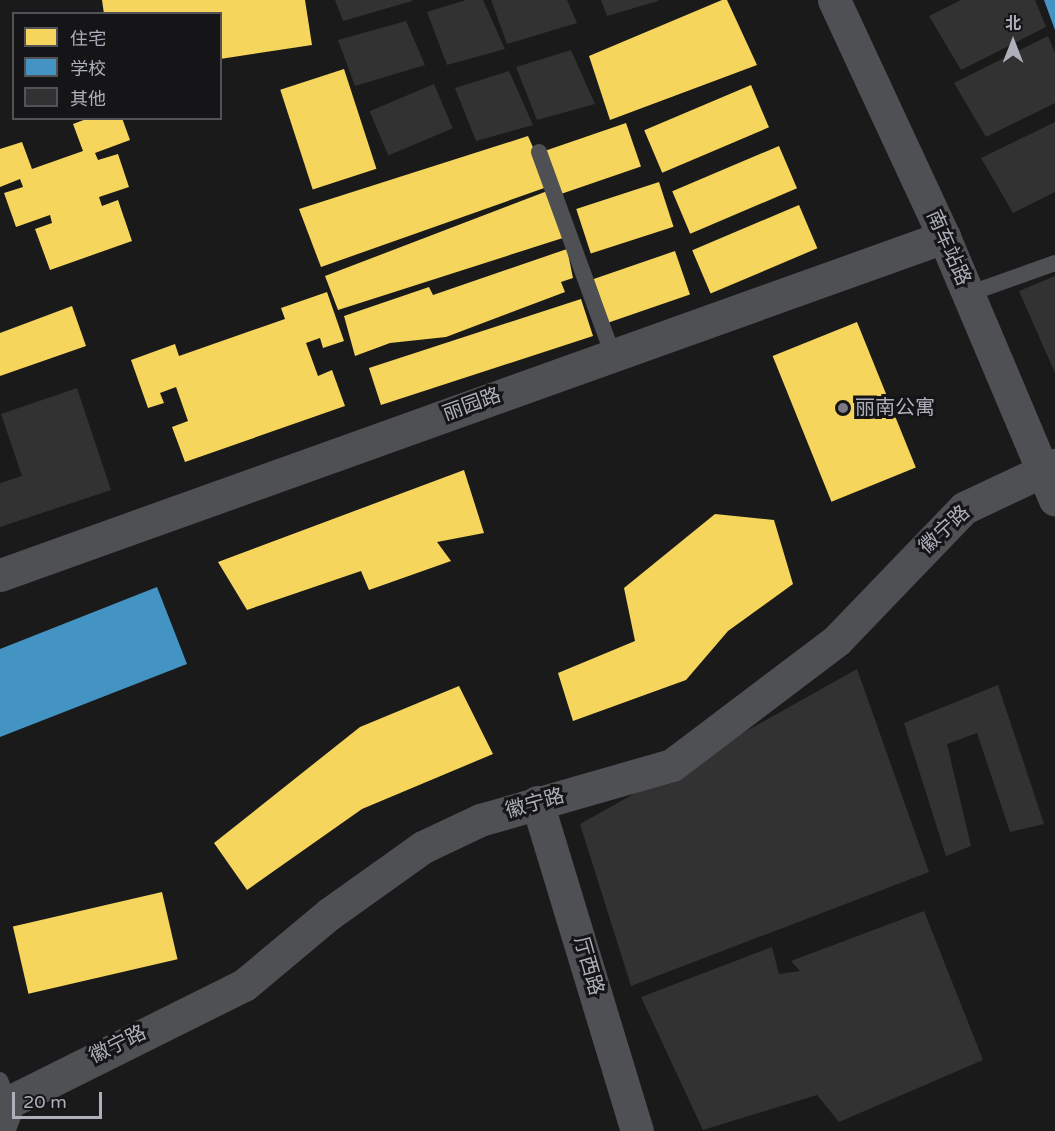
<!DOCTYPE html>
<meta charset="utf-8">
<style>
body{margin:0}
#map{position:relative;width:1055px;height:1131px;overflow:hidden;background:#1a1a1b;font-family:"Varela Round","Noto Sans SC",sans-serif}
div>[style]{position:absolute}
.homes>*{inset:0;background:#f6d55c;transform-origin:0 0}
.schools>*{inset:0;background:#4393c3}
.building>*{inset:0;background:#323233;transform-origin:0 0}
.service>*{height:16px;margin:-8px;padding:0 8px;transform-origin:8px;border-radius:8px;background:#4f5053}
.minor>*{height:33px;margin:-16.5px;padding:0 16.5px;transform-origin:16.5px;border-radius:16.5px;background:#4f5053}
.tertiary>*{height:33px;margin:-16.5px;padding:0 16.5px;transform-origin:16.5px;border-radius:16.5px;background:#4f5053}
.dots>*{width:16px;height:16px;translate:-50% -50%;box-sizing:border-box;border:3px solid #151417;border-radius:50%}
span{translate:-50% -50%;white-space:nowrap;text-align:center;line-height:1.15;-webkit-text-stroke:6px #151417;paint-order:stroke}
.street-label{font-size:20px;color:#adb0ba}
.poi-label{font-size:20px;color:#adb0ba}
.left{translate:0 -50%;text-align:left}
.legend{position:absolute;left:12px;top:12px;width:210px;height:108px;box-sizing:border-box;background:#151417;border:2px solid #525258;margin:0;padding:8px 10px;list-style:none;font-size:18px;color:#adb0ba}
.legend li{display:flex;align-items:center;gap:12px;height:30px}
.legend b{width:30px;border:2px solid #525258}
.north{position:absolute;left:983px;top:12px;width:60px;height:60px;-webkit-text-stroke:4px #151417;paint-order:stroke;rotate:0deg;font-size:16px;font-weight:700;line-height:24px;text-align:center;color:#adb0ba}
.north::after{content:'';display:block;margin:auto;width:21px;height:27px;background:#adb0ba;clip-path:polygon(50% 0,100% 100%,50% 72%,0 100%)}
.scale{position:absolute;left:12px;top:1092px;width:90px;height:27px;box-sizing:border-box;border:3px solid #adb0ba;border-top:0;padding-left:8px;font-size:18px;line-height:21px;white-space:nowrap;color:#adb0ba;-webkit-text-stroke:4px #151417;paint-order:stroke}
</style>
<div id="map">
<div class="homes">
<i style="clip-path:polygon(102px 0,305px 0,312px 45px,220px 59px,220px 14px,104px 14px)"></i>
<i style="clip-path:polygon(722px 0,727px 0,757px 65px,610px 120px,589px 56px)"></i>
<i style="left:344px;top:69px;width:105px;height:67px;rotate:72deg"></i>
<i style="left:751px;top:85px;width:46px;height:116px;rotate:67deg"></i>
<i style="clip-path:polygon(89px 118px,122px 118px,130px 140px,95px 153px,98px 160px,118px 154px,129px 187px,99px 197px,102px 206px,118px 200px,132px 241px,50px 270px,35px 229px,52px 223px,50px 215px,16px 227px,4px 193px,23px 187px,20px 179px,0 187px,0 149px,22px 142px,32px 169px,83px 151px,73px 124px)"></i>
<i style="left:626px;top:123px;width:46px;height:87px;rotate:71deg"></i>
<i style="clip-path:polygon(528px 136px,550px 186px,321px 267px,299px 209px)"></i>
<i style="left:779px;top:146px;width:46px;height:116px;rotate:67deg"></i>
<i style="left:659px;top:182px;width:47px;height:87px;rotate:72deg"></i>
<i style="clip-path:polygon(550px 190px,566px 237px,338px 310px,325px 276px)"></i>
<i style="left:799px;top:205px;width:47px;height:116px;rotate:67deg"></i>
<i style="clip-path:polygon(567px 249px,573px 278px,561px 282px,565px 292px,446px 337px,390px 343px,355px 356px,344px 316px,429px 287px,433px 295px)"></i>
<i style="left:675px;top:251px;width:46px;height:86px;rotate:71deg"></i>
<i style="clip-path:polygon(327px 292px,344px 341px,323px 348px,320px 338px,306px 343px,318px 376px,332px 370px,345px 406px,185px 462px,172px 427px,188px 421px,176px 387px,160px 393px,164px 403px,148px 408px,131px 360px,175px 344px,179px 356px,285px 319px,281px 308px)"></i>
<i style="left:581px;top:299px;width:39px;height:223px;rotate:72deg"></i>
<i style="clip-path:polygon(72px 306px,86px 346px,0 376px,0 333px)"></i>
<i style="left:857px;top:322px;width:157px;height:91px;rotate:68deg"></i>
<i style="clip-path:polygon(464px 470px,484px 533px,437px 542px,451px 561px,369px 590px,361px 571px,247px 610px,218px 562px)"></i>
<i style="clip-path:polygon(715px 514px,774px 520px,793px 584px,728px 631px,686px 680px,573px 721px,558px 673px,635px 641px,624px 588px)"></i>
<i style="clip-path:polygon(459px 686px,493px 754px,362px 809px,247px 890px,214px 843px,360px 727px)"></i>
<i style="left:162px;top:892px;width:69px;height:153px;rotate:77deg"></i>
</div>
<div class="schools">
<i style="clip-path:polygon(1044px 0,1055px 0,1055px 30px)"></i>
<i style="clip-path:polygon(157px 587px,187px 664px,0 737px,0 649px)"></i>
</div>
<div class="building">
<i style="clip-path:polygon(335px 0,412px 0,412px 1px,343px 21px)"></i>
<i style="clip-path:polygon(466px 0,483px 0,505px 49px,447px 65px,427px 12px)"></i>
<i style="clip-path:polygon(491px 0,567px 0,577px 23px,507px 44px)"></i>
<i style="clip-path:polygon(601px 0,658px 0,658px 1px,607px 16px)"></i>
<i style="clip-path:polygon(961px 0,1035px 0,1046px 27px,961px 70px,929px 16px)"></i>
<i style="clip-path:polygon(406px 21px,425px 65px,355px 86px,338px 40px)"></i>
<i style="clip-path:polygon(1048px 36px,1055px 53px,1055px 103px,986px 137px,954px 83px)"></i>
<i style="clip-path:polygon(571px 50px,595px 104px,537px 120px,516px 67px)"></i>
<i style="clip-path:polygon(509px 71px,533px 125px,476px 141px,455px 88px)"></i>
<i style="left:434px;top:84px;width:48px;height:70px;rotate:67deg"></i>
<i style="clip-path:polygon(1055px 122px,1055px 192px,1013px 213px,981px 158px)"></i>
<i style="clip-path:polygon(1055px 276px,1055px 373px,1019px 291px)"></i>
<i style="clip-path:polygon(77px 388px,111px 490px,0 527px,0 483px,22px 476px,1px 414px)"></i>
<i style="clip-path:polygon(857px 669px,929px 872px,631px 986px,580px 824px)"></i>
<i style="clip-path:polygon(998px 685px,1044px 824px,1010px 832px,977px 733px,947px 744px,971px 846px,946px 856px,904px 723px)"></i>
<i style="clip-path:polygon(924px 911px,983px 1060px,839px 1122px,817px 1095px,703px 1130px,641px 997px,772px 947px,779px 974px,800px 971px,791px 961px)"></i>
</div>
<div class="service">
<i style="left:539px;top:152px;width:216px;rotate:70deg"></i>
<i style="left:968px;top:294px;width:92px;rotate:-19.6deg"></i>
<i style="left:0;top:1080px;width:24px;rotate:68deg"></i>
</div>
<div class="minor">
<i style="left:0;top:575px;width:1003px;rotate:-19.7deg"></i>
<i style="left:537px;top:802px;width:344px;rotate:73.1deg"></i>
<i style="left:0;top:1125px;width:25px;rotate:-69deg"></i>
<i style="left:9px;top:1102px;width:263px;rotate:-26.5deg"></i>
<i style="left:244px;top:985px;width:111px;rotate:-39.9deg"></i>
<i style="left:329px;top:914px;width:115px;rotate:-35.5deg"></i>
<i style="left:423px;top:847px;width:63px;rotate:-25.3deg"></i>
<i style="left:480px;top:820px;width:200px;rotate:-16deg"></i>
<i style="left:672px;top:765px;width:207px;rotate:-37.1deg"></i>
<i style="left:837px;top:640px;width:183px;rotate:-46.1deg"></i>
<i style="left:964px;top:508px;width:101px;rotate:-25.3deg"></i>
</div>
<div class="tertiary">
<i style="left:834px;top:0;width:261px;rotate:65.1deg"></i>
<i style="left:944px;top:237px;width:285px;rotate:67.1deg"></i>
</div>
<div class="dots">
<i style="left:843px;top:408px;background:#7a7c82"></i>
</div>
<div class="street-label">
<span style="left:948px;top:248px;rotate:66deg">南车站路</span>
<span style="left:472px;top:405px;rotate:-20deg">丽园路</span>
<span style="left:945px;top:530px;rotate:-43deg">徽宁路</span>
<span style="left:535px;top:804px;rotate:-16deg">徽宁路</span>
<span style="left:588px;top:966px;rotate:74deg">厅西路</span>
<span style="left:118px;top:1045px;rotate:-26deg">徽宁路</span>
</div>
<div class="poi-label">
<span class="left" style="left:855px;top:408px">丽南公寓</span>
</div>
<ul class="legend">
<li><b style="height:16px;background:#f6d55c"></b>住宅</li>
<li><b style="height:16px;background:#4393c3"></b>学校</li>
<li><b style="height:16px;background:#323233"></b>其他</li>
</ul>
<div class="north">北</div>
<div class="scale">20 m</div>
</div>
